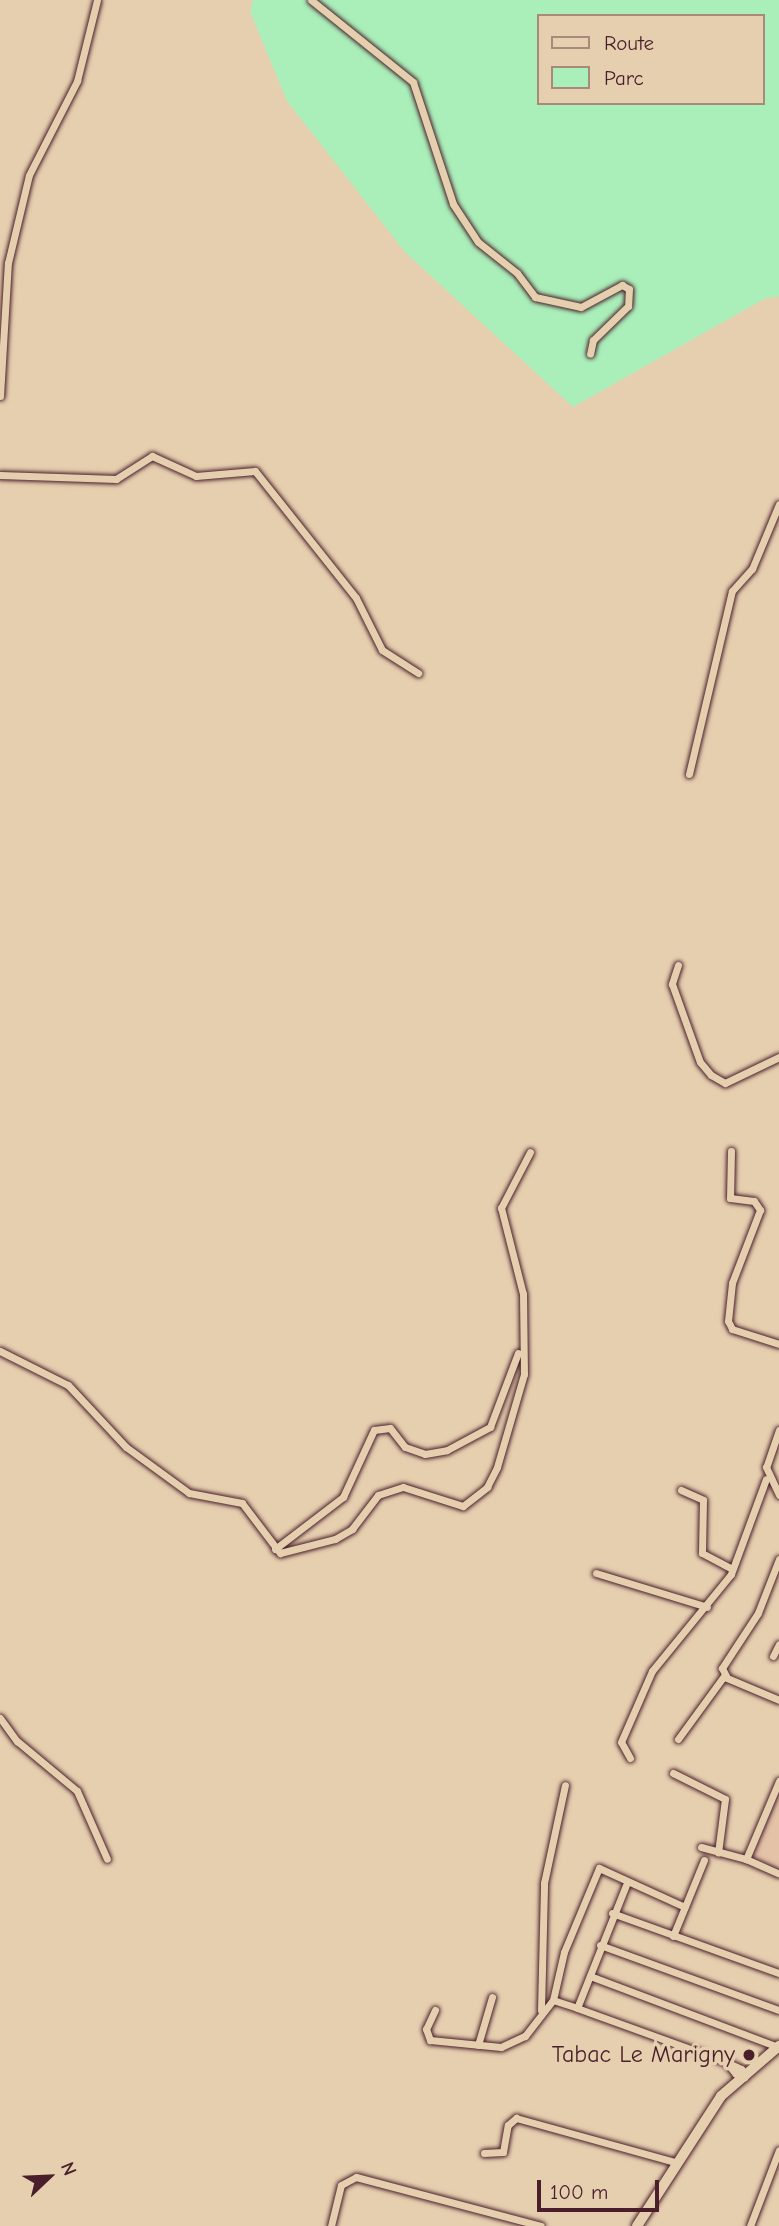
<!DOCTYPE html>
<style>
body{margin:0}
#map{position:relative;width:779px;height:2226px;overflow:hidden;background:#e6cfaf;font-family:"Comic Neue",sans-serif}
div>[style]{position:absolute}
.built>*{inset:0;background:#e3c2a7}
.green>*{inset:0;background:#aaefba}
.roads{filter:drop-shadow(0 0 2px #4a1f2b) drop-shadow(0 0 2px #4a1f2b)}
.street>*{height:7px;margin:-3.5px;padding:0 3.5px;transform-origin:3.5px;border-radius:3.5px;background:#e6cfaf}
.secondary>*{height:10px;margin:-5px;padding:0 5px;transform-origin:5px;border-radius:5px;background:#e6cfaf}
.dots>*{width:19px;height:19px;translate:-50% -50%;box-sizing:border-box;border:4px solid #e6cfaf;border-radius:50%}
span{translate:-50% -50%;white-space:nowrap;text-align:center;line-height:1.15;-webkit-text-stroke:7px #e6cfaf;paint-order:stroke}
.poi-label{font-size:24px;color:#4a1f2b}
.right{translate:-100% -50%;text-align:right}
.legend{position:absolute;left:537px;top:14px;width:228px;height:91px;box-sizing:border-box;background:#e6cfaf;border:2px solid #a8897a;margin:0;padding:9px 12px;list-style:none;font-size:21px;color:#4a1f2b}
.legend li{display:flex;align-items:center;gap:14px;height:35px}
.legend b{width:35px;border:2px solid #a8897a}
.north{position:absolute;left:14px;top:2142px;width:70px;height:70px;-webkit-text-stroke:5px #e6cfaf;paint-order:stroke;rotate:67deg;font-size:19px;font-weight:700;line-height:28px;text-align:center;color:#4a1f2b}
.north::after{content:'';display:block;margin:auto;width:24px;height:32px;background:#4a1f2b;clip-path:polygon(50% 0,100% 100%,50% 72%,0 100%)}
.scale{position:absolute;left:537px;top:2180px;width:122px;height:32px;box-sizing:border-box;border:4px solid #4a1f2b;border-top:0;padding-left:9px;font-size:21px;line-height:24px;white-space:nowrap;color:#4a1f2b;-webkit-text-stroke:5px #e6cfaf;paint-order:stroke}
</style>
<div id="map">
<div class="built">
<i style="clip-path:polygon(779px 1791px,779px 1871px,752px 1855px)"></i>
</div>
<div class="green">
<i style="clip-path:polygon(evenodd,253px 0,779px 0,779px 296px,764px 299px,573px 407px,405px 252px,287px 101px,250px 11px,253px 0,539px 16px,763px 16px,763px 103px,539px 103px,539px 16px)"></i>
</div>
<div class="roads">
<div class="street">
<i style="left:311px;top:0;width:131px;rotate:38.8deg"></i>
<i style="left:413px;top:82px;width:128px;rotate:71.8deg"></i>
<i style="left:453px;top:204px;width:45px;rotate:56.7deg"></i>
<i style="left:478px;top:242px;width:50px;rotate:38.5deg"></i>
<i style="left:517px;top:273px;width:30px;rotate:53deg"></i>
<i style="left:535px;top:297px;width:47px;rotate:12.3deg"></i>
<i style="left:581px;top:307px;width:47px;rotate:-28.2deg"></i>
<i style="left:622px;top:285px;width:8px;rotate:30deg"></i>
<i style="left:629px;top:289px;width:17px;rotate:93deg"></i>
<i style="left:628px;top:306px;width:49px;rotate:135.8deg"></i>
<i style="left:593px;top:340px;width:14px;rotate:102deg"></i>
<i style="left:0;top:396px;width:133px;rotate:-86.6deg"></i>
<i style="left:8px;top:263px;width:90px;rotate:-76.6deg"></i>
<i style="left:29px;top:175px;width:106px;rotate:-62.9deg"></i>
<i style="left:77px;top:81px;width:83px;rotate:-76.1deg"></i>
<i style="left:0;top:475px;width:116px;rotate:2deg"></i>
<i style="left:116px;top:479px;width:43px;rotate:-32.6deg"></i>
<i style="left:152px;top:456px;width:48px;rotate:24.4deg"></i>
<i style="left:196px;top:476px;width:59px;rotate:-4.8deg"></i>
<i style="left:255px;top:471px;width:162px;rotate:51.5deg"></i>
<i style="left:356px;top:598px;width:58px;rotate:63.4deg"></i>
<i style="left:382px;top:650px;width:43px;rotate:32.6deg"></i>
<i style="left:689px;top:774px;width:188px;rotate:-76.8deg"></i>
<i style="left:732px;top:591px;width:30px;rotate:-48deg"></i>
<i style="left:752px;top:569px;width:70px;rotate:-67.4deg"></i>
<i style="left:678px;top:965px;width:20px;rotate:108deg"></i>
<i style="left:672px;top:984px;width:83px;rotate:70.3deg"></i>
<i style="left:700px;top:1062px;width:17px;rotate:50deg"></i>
<i style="left:711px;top:1075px;width:16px;rotate:30deg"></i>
<i style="left:725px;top:1083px;width:60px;rotate:-25.7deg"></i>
<i style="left:731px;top:1151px;width:47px;rotate:91.2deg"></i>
<i style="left:730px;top:1198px;width:24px;rotate:7deg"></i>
<i style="left:754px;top:1201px;width:11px;rotate:56deg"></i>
<i style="left:760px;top:1210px;width:78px;rotate:111deg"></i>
<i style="left:732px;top:1283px;width:38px;rotate:96deg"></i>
<i style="left:728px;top:1321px;width:9px;rotate:63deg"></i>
<i style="left:732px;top:1329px;width:49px;rotate:17.7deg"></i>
<i style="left:0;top:1351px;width:76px;rotate:26.6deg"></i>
<i style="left:68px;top:1385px;width:85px;rotate:46.9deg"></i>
<i style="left:126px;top:1447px;width:78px;rotate:36.1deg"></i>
<i style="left:189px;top:1493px;width:54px;rotate:10.7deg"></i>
<i style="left:242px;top:1503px;width:63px;rotate:52.8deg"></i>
<i style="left:280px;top:1553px;width:57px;rotate:-14.3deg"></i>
<i style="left:335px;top:1539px;width:20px;rotate:-30deg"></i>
<i style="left:352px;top:1529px;width:43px;rotate:-52.6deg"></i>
<i style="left:378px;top:1495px;width:26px;rotate:-18deg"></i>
<i style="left:403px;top:1487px;width:63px;rotate:17.6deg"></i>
<i style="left:463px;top:1506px;width:31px;rotate:-38deg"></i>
<i style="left:487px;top:1487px;width:22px;rotate:-63deg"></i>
<i style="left:497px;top:1467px;width:97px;rotate:-73.8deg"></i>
<i style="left:524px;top:1374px;width:80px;rotate:-90.7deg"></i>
<i style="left:523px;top:1294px;width:89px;rotate:-104.3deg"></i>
<i style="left:501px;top:1208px;width:63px;rotate:-62.6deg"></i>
<i style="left:779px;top:1430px;width:39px;rotate:109deg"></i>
<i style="left:766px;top:1467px;width:31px;rotate:65deg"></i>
<i style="left:681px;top:1490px;width:24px;rotate:24deg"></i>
<i style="left:703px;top:1500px;width:53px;rotate:91.1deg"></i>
<i style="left:702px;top:1553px;width:34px;rotate:28deg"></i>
<i style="left:275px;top:1549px;width:86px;rotate:-37.4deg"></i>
<i style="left:343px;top:1497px;width:74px;rotate:-65.2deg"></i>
<i style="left:374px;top:1430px;width:16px;rotate:-7deg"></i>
<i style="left:390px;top:1428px;width:24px;rotate:52deg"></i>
<i style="left:405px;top:1447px;width:21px;rotate:19deg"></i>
<i style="left:425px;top:1454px;width:22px;rotate:-10deg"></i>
<i style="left:447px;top:1450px;width:49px;rotate:-28.1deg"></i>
<i style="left:490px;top:1427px;width:79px;rotate:-69.3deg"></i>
<i style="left:779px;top:1559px;width:58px;rotate:111.3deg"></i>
<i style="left:758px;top:1613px;width:66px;rotate:123.2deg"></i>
<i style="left:722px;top:1668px;width:11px;rotate:63deg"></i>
<i style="left:727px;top:1678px;width:56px;rotate:22.9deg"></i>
<i style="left:596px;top:1573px;width:116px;rotate:17deg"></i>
<i style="left:773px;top:1656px;width:13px;rotate:-63deg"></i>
<i style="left:0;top:1718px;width:29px;rotate:54deg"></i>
<i style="left:17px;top:1741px;width:78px;rotate:39.8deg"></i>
<i style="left:77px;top:1791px;width:74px;rotate:66.2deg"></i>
<i style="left:678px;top:1739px;width:78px;rotate:-53.9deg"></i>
<i style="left:630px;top:1758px;width:18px;rotate:-119deg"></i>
<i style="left:621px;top:1742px;width:77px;rotate:-66.4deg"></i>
<i style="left:652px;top:1671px;width:125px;rotate:-50.8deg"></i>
<i style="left:731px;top:1574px;width:101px;rotate:-69.8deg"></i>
<i style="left:673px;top:1773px;width:58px;rotate:26.6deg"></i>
<i style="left:725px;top:1799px;width:54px;rotate:97.4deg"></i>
<i style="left:779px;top:1781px;width:85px;rotate:112.9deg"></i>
<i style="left:746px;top:1859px;width:36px;rotate:24deg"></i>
<i style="left:701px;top:1847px;width:47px;rotate:14.9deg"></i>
<i style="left:626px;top:1885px;width:132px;rotate:111.7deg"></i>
<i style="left:577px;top:2008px;width:158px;rotate:19.9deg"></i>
<i style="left:612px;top:1913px;width:177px;rotate:19.8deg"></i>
<i style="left:673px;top:1936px;width:82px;rotate:-67.8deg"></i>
<i style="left:600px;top:1945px;width:190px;rotate:20deg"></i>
<i style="left:590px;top:1976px;width:201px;rotate:20.7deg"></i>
<i style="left:553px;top:2000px;width:49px;rotate:-77.1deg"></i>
<i style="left:564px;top:1952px;width:91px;rotate:-67.4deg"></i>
<i style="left:599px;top:1868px;width:94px;rotate:24.4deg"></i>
<i style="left:435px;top:2010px;width:21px;rotate:115deg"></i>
<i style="left:426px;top:2029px;width:12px;rotate:70deg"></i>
<i style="left:430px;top:2040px;width:71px;rotate:5.6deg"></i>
<i style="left:501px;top:2047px;width:26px;rotate:-25deg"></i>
<i style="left:525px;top:2036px;width:46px;rotate:-52.1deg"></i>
<i style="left:553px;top:2000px;width:25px;rotate:18deg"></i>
<i style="left:541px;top:2010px;width:127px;rotate:-88.6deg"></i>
<i style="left:544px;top:1883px;width:100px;rotate:-77.9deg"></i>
<i style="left:478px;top:2045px;width:50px;rotate:-73.7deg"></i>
<i style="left:726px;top:2062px;width:17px;rotate:25deg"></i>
<i style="left:741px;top:2069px;width:9px;rotate:69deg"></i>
<i style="left:744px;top:2077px;width:9px;rotate:-159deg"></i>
<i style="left:736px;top:2074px;width:16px;rotate:-130deg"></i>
<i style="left:484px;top:2153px;width:19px;rotate:-3deg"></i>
<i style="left:503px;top:2152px;width:27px;rotate:-80deg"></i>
<i style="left:508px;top:2125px;width:11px;rotate:-41deg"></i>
<i style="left:516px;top:2118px;width:168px;rotate:15.5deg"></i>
<i style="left:331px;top:2226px;width:42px;rotate:-76.3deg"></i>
<i style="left:341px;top:2185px;width:17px;rotate:-28deg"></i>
<i style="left:356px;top:2177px;width:191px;rotate:14.8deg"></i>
<i style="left:750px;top:2226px;width:81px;rotate:-69.1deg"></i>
</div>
<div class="secondary">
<i style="left:637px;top:2226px;width:155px;rotate:-57.1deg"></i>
<i style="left:721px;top:2096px;width:77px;rotate:-40.8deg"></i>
</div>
</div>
<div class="dots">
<i style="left:749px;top:2055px;background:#4a1f2b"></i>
</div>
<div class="poi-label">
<span class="right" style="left:735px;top:2055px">Tabac Le Marigny</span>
</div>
<ul class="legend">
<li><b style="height:9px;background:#e6cfaf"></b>Route</li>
<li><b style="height:19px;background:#aaefba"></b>Parc</li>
</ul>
<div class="north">N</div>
<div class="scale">100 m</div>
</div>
